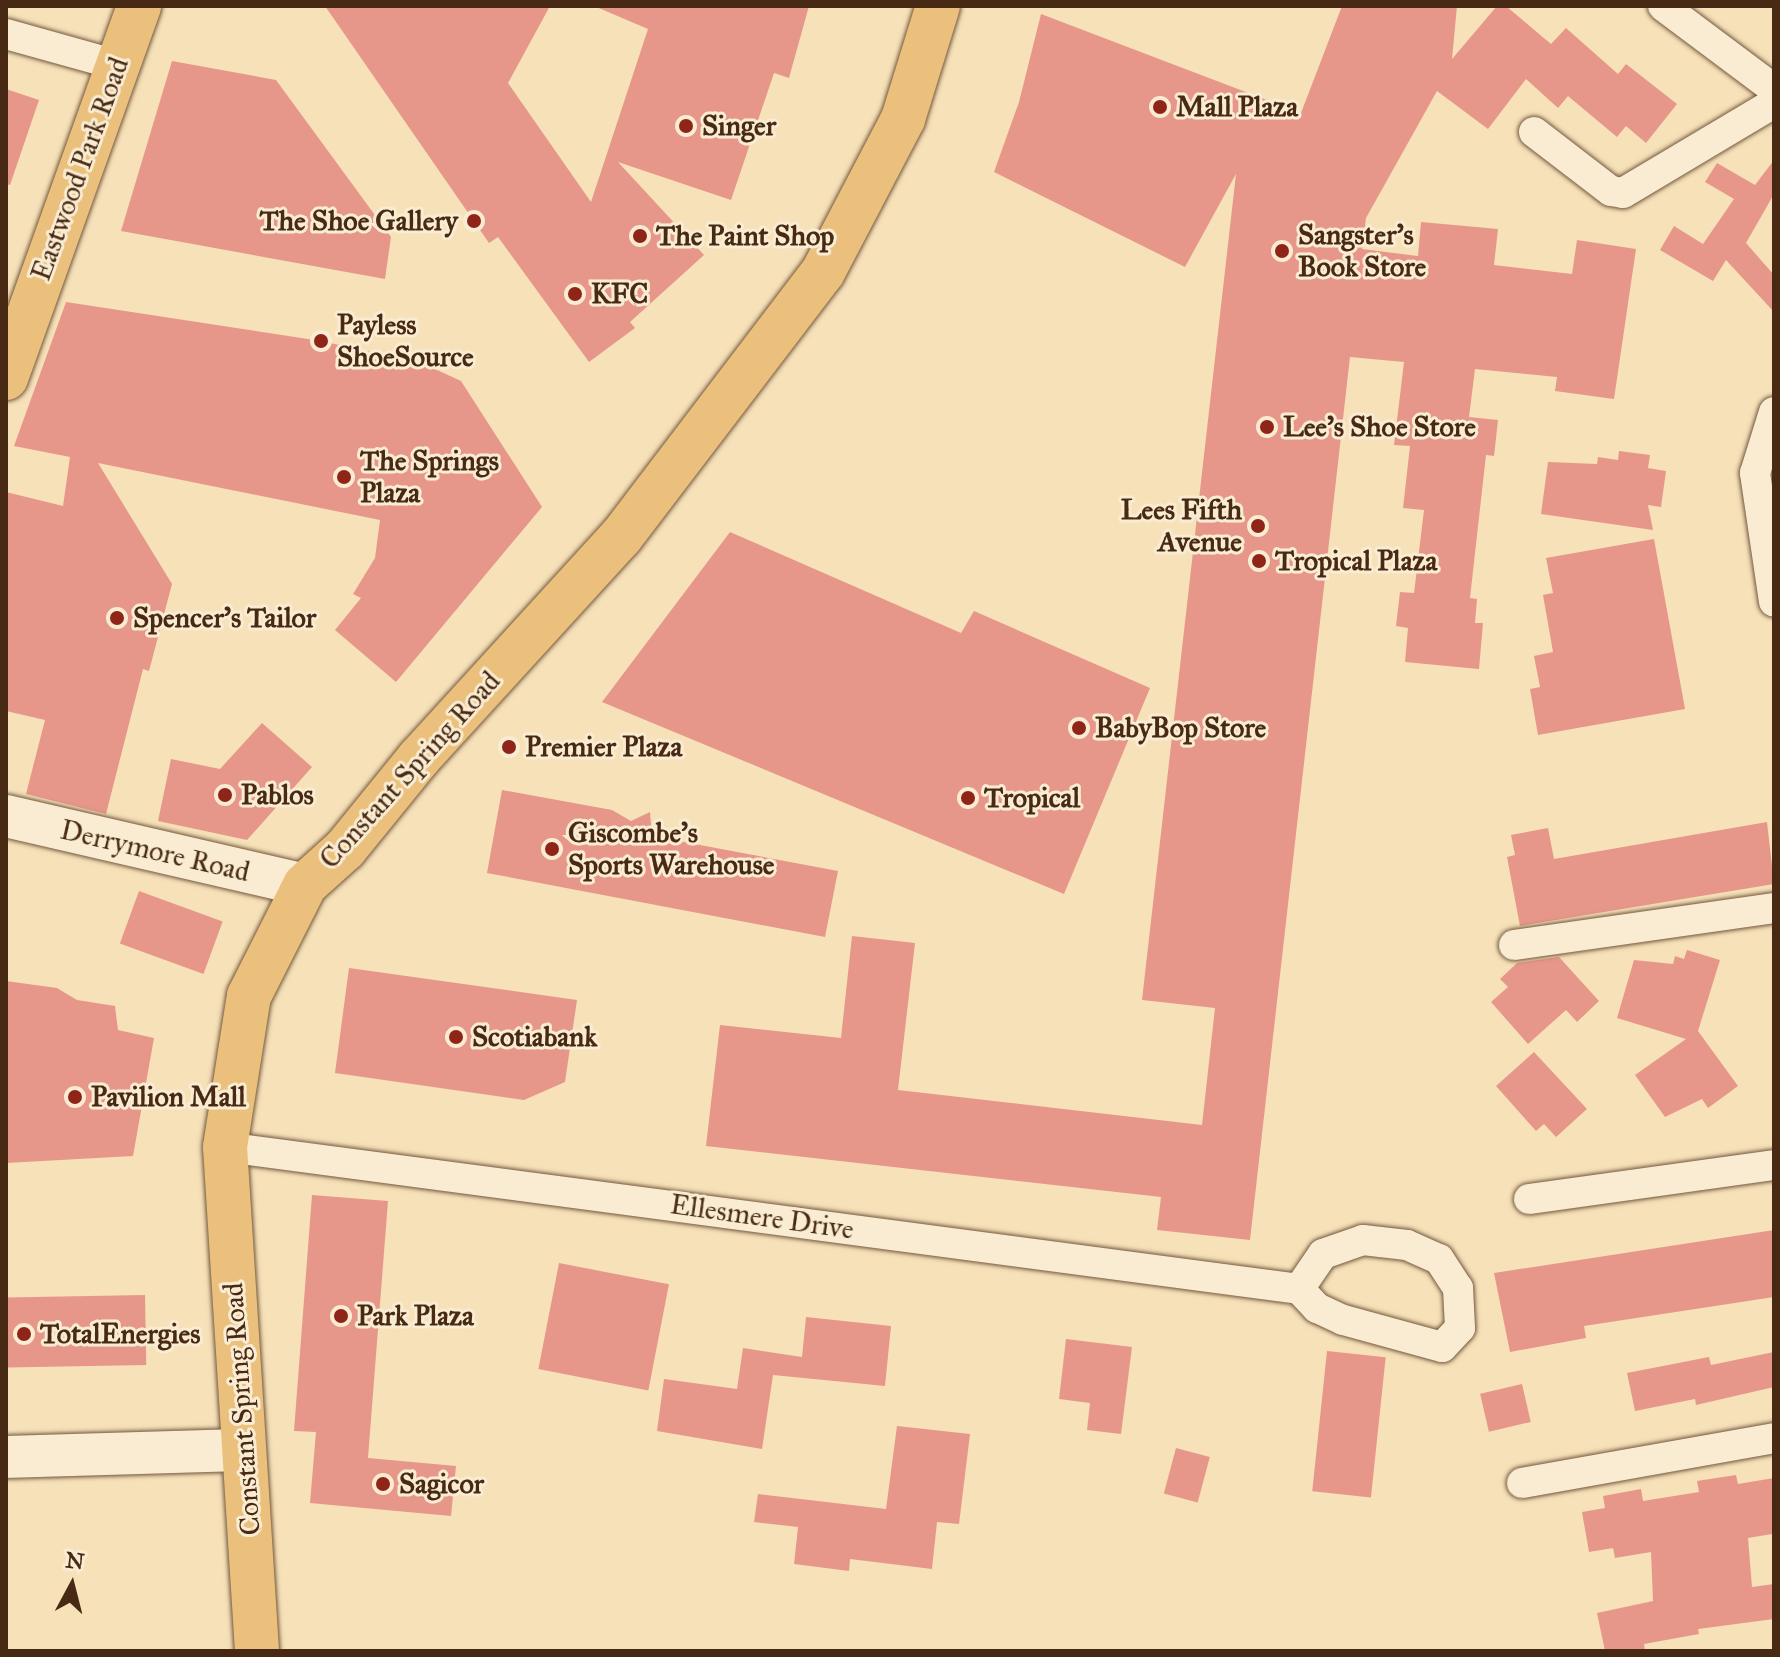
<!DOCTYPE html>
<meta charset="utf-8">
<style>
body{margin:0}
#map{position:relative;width:1780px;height:1657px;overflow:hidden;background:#f6e1b9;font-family:"IM FELL Great Primer",serif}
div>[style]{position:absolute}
.building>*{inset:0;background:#e7978a;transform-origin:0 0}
.roads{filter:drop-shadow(0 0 2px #74583d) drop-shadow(0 0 2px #74583d)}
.street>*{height:30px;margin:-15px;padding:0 15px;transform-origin:15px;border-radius:15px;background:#f9ecd2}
.secondary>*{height:42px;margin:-21px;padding:0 21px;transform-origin:21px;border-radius:21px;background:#f9ecd2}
.primary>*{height:44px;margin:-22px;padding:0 22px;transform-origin:22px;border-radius:22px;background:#ebc07c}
.dots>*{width:22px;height:22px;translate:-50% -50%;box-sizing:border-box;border:4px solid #f9ecd2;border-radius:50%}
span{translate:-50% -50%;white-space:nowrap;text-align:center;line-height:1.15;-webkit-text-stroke:6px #f9ecd2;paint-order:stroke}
.poi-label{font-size:28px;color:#482a14;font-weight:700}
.left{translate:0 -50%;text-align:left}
.right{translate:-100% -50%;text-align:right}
.street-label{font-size:28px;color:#482a14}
.frame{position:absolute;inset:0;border:8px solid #482a14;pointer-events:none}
.north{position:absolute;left:32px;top:1545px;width:80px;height:80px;-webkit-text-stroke:6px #f9ecd2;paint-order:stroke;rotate:7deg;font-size:22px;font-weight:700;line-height:32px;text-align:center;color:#482a14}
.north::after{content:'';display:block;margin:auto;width:28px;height:36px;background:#482a14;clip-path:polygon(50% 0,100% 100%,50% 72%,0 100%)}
</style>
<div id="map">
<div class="building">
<i style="clip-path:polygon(325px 6px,550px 6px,508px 83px,591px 202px,648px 29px,594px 6px,809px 6px,789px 78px,774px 73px,731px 200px,618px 162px,704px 255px,630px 322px,635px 328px,589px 362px,498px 237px,489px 243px)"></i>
<i style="clip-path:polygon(1342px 6px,1457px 6px,1452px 59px,1497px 6px,1506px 6px,1551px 44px,1566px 28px,1618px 74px,1626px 64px,1677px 104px,1646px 143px,1626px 126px,1617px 137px,1568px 96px,1558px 108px,1526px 79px,1488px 129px,1437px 91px,1366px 218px,1362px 249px,1418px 256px,1421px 222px,1498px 229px,1494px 265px,1572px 274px,1577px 240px,1636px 249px,1614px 399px,1555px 391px,1557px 377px,1475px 369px,1469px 417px,1498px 420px,1494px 456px,1486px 455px,1470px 598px,1477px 599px,1475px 623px,1483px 623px,1479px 669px,1405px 662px,1408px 628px,1396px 626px,1400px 592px,1414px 593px,1424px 510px,1403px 508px,1410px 446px,1394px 445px,1404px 362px,1350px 357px,1250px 1240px,1157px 1230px,1161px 1197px,706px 1146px,720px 1025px,841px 1038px,852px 936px,915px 943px,898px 1090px,1202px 1125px,1215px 1008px,1142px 1000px,1236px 174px,1185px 267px,994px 172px,1019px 102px,1041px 14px,1301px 113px)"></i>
<i style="clip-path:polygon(172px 61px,276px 80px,391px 237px,385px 279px,121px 231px)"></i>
<i style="clip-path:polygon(6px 89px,39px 100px,10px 185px,6px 184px)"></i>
<i style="clip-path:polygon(1774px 160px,1774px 194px,1746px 243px,1774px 275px,1774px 312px,1726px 260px,1713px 281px,1660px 250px,1674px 226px,1703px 244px,1734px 199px,1705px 182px,1717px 163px,1755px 185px)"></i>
<i style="clip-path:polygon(66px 302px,321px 341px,422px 363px,461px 381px,542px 507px,396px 682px,335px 630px,361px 598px,353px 594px,375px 558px,380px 520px,98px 463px,172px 584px,149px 671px,143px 669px,106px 814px,26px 794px,45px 720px,6px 711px,6px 492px,63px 506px,70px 457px,14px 446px)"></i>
<i style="clip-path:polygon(1619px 451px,1650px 455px,1648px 468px,1666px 471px,1661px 507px,1648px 505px,1653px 530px,1541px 514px,1548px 462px,1597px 464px,1598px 457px,1618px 460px)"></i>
<i style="clip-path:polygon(730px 532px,961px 633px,974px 611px,1150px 688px,1064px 894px,602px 702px)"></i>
<i style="clip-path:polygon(1654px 539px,1685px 709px,1538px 735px,1530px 689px,1540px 687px,1534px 656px,1553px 652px,1543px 595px,1553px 593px,1546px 558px)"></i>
<i style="clip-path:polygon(262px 723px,312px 767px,247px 840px,158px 821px,171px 759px,220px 769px)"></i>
<i style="clip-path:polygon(502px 790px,612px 810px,631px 821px,650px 812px,652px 836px,838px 871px,825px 937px,487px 873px)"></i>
<i style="clip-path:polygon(1767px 822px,1774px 884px,1520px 926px,1507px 857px,1515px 855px,1511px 835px,1548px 828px,1554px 859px)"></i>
<i style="left:139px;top:891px;width:89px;height:56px;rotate:20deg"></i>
<i style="clip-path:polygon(1687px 950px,1720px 960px,1698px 1031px,1738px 1086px,1708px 1108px,1702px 1099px,1665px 1117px,1635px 1075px,1686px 1039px,1617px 1018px,1634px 960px,1673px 964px,1675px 956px,1684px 959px)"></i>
<i style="clip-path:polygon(1559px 957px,1599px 1001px,1577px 1022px,1566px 1010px,1528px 1044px,1491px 1002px,1508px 987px,1500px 979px,1517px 963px)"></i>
<i style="clip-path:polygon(349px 968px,577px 1000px,565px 1082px,524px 1100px,335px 1073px)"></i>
<i style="clip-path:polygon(6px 981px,57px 988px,77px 1000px,115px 1006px,118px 1030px,154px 1038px,133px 1156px,6px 1163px)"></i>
<i style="clip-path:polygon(1534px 1052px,1587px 1109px,1556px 1137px,1544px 1124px,1536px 1131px,1496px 1086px)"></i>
<i style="clip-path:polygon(312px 1195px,388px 1201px,368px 1458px,456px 1466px,451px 1516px,310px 1503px,316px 1432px,294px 1431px)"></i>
<i style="clip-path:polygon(1774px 1230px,1774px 1297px,1584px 1326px,1586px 1338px,1510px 1352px,1494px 1273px)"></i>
<i style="left:559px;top:1263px;width:112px;height:108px;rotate:11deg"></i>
<i style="left:145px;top:1295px;width:70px;height:139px;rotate:89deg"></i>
<i style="clip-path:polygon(806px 1317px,891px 1326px,885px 1386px,773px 1375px,762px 1449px,657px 1431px,664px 1379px,737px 1389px,743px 1348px,802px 1357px)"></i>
<i style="clip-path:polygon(1066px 1339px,1132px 1347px,1121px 1434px,1087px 1430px,1090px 1403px,1059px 1399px)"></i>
<i style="left:1327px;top:1351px;width:59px;height:141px;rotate:6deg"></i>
<i style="clip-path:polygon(1774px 1352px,1774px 1387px,1696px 1405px,1695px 1399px,1635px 1411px,1627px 1373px,1709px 1357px,1711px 1365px)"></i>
<i style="left:1522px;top:1384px;width:39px;height:43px;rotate:77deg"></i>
<i style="clip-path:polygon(897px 1426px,970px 1434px,959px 1524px,937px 1522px,932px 1569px,850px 1559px,849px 1571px,794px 1564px,798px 1527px,754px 1522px,758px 1494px,886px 1509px)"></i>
<i style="left:1176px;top:1448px;width:35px;height:47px;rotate:15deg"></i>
<i style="clip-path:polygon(1736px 1475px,1738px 1484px,1774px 1478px,1772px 1534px,1748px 1538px,1752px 1587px,1774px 1584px,1774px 1619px,1698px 1629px,1699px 1634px,1644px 1644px,1645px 1651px,1605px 1651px,1597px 1613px,1653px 1601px,1651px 1552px,1615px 1558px,1613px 1548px,1589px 1552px,1582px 1512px,1605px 1508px,1603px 1496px,1641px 1489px,1643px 1501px,1699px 1492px,1697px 1481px)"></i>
</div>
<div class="roads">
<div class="street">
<i style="left:1663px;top:6px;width:139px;rotate:36.8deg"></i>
<i style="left:6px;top:34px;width:115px;rotate:15.6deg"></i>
<i style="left:1534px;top:132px;width:97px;rotate:37.5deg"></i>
<i style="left:1611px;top:191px;width:12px;rotate:9deg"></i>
<i style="left:1623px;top:193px;width:176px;rotate:-30.8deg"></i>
<i style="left:1774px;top:412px;width:64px;rotate:107.3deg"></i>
<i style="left:1755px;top:473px;width:130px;rotate:81.6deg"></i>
<i style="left:1514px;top:945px;width:263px;rotate:-8.1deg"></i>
<i style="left:225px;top:1147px;width:1083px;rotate:7.53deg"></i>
<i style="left:1299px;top:1289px;width:42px;rotate:-55.6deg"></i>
<i style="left:1323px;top:1254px;width:42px;rotate:-19.3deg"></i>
<i style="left:1363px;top:1240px;width:44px;rotate:6.5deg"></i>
<i style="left:1407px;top:1245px;width:35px;rotate:24deg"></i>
<i style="left:1439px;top:1259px;width:35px;rotate:57deg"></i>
<i style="left:1458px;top:1288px;width:40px;rotate:87.1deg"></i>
<i style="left:1460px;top:1328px;width:26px;rotate:133deg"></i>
<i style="left:1442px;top:1347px;width:103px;rotate:-164.7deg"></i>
<i style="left:1343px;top:1320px;width:29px;rotate:-155deg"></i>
<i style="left:1317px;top:1308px;width:26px;rotate:-133deg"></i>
<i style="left:1529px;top:1199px;width:247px;rotate:-7.9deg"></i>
<i style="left:1522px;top:1483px;width:256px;rotate:-10.1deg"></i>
</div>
<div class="secondary">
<i style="left:6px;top:816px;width:307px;rotate:13deg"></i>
<i style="left:6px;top:1457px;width:239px;rotate:-1.7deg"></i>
</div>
<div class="primary">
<i style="left:6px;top:378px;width:395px;rotate:-70.3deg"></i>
<i style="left:257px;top:1651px;width:505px;rotate:-93.63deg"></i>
<i style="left:225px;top:1147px;width:153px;rotate:-81deg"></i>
<i style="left:249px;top:996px;width:124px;rotate:-63.2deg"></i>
<i style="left:305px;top:885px;width:54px;rotate:-42deg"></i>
<i style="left:345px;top:849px;width:117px;rotate:-50.9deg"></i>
<i style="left:419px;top:758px;width:299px;rotate:-47.6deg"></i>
<i style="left:621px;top:537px;width:333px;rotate:-52.7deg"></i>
<i style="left:823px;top:272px;width:173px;rotate:-62.4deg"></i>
<i style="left:903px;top:119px;width:118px;rotate:-72.8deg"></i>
</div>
</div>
<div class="dots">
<i style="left:1160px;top:107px;background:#8f2418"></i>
<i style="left:686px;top:126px;background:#8f2418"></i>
<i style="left:474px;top:221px;background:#8f2418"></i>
<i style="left:640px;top:236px;background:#8f2418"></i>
<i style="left:1282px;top:251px;background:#8f2418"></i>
<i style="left:575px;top:294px;background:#8f2418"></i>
<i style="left:321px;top:341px;background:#8f2418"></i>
<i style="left:1267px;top:427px;background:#8f2418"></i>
<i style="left:344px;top:477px;background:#8f2418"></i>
<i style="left:1258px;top:526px;background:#8f2418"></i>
<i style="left:1259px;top:561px;background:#8f2418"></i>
<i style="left:117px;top:618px;background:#8f2418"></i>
<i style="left:1079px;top:728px;background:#8f2418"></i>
<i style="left:509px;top:747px;background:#8f2418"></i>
<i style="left:225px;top:795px;background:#8f2418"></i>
<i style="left:968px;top:798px;background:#8f2418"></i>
<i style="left:552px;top:849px;background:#8f2418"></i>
<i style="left:456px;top:1037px;background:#8f2418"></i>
<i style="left:75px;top:1097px;background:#8f2418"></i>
<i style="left:341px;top:1316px;background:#8f2418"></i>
<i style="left:24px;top:1334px;background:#8f2418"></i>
<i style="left:383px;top:1484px;background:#8f2418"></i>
</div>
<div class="poi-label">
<span class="left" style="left:1176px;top:107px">Mall Plaza</span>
<span class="left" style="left:702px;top:126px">Singer</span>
<span class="right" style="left:458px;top:221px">The Shoe Gallery</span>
<span class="left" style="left:1298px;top:251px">Sangster's<br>Book Store</span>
<span class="left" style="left:656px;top:236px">The Paint Shop</span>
<span class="left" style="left:591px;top:294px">KFC</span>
<span class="left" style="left:337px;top:341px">Payless<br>ShoeSource</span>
<span class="left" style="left:1283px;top:427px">Lee’s Shoe Store</span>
<span class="left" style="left:360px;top:477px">The Springs<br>Plaza</span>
<span class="right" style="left:1242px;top:526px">Lees Fifth<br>Avenue</span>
<span class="left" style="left:1275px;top:561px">Tropical Plaza</span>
<span class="left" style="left:133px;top:618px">Spencer's Tailor</span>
<span class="left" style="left:1095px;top:728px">BabyBop Store</span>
<span class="left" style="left:525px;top:747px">Premier Plaza</span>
<span class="left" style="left:241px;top:795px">Pablos</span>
<span class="left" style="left:984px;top:798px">Tropical</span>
<span class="left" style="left:568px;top:849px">Giscombe's<br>Sports Warehouse</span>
<span class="left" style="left:472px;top:1037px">Scotiabank</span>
<span class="left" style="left:91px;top:1097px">Pavilion Mall</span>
<span class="left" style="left:357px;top:1316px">Park Plaza</span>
<span class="left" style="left:40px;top:1334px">TotalEnergies</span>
<span class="left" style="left:399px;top:1484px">Sagicor</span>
</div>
<div class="street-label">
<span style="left:80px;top:169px;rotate:-70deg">Eastwood Park Road</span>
<span style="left:410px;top:770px;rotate:-48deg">Constant Spring Road</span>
<span style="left:155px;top:851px;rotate:13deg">Derrymore Road</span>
<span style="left:762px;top:1217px;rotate:8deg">Ellesmere Drive</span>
<span style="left:242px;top:1409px;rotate:-94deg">Constant Spring Road</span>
</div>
<div class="frame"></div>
<div class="north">N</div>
</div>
